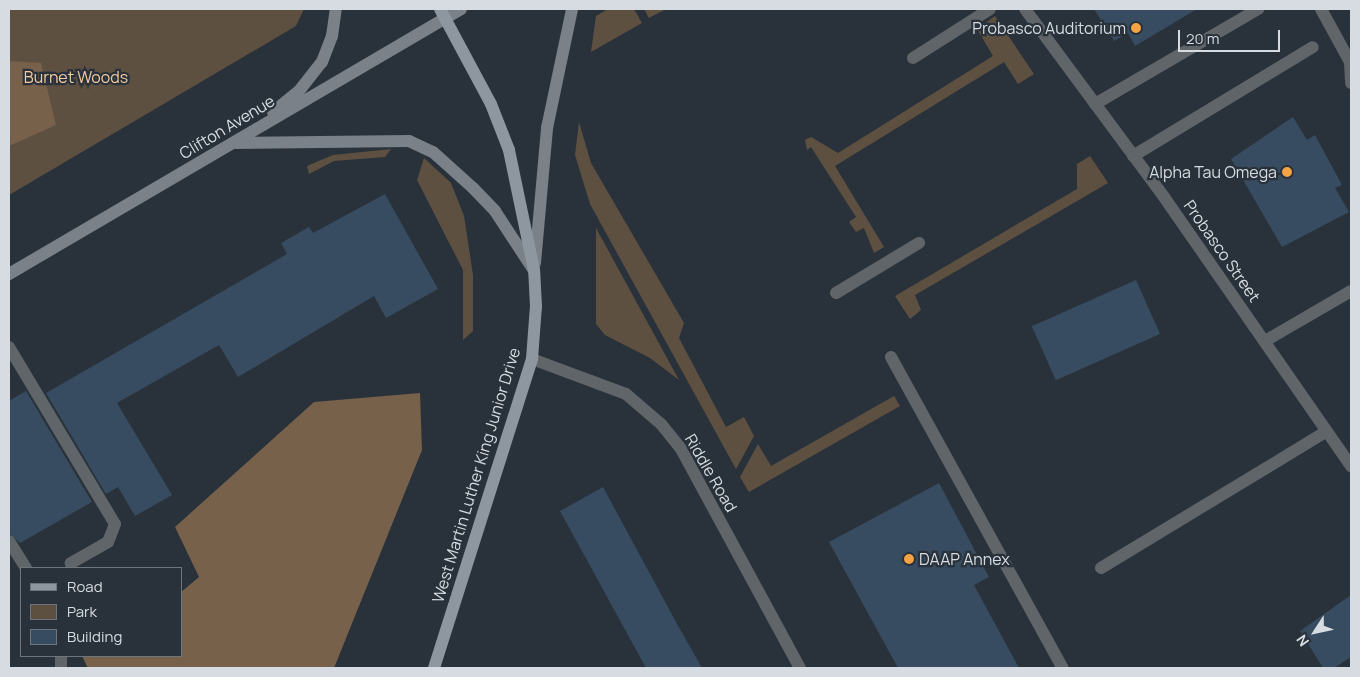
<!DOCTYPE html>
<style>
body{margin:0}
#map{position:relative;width:1360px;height:677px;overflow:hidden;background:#29323b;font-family:Manrope,sans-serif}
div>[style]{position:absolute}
.green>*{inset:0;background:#5e5041}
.forest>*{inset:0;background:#77614b}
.building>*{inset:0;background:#374c60;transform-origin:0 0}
.lane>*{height:12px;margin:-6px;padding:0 6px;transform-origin:6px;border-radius:6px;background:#606569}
.street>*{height:12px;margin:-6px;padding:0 6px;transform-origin:6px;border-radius:6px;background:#606569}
.secondary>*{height:12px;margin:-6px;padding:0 6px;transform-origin:6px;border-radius:6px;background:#7a8188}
.primary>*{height:12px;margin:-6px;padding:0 6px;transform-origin:6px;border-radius:6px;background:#8e97a0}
.dots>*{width:14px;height:14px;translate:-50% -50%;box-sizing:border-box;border:2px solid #29323b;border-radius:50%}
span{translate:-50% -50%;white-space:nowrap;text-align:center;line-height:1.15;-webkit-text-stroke:4.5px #29323b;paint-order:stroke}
.poi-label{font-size:16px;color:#d6dce1}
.right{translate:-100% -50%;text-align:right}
.left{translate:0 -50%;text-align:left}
.park-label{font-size:16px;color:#f4ca9f}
.street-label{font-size:16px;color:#d6dce1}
.frame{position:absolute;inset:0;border:10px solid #d6dce1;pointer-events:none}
.legend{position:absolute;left:20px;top:567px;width:162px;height:90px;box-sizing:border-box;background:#29323b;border:1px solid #6e767d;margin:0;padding:6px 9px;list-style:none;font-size:15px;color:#d6dce1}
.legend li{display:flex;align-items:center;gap:10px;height:25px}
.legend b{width:25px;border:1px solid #6e767d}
.north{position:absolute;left:1290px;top:607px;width:50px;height:50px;-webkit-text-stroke:4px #29323b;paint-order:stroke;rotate:235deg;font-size:14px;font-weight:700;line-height:20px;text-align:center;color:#d6dce1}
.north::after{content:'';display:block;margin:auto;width:18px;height:22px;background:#d6dce1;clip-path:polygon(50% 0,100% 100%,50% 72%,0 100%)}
.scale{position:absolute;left:1178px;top:30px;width:102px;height:22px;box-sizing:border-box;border:2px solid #d6dce1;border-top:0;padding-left:6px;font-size:15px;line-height:18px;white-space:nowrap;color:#d6dce1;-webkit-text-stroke:4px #29323b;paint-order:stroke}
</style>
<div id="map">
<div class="green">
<i style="clip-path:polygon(9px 9px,304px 9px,296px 26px,9px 195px)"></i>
<i style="clip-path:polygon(608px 9px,634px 9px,642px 23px,591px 52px,596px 16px)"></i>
<i style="clip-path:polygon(644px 9px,666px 9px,649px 18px)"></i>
<i style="clip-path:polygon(995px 16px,1034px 74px,1018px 84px,1004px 62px,835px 166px,884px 247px,874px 253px,864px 228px,856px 232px,849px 222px,856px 217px,811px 147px,807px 150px,805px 140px,811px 137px,838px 153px,993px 56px,977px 29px)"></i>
<i style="clip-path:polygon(579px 122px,591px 163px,684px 323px,679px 338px,726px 427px,744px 417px,754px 436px,736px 469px,590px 204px,575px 155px)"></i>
<i style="clip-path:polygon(391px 149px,385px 157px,334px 161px,309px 174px,307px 166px,333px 155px)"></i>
<i style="clip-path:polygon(1090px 156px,1108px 183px,915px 295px,921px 310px,910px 319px,895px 296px,1077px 189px,1077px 164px)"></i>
<i style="clip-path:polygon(424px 158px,451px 183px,464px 216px,473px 275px,473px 331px,463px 340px,463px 270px,417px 180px)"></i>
<i style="clip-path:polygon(596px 228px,679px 380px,650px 358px,605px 335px,596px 324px)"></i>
<i style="clip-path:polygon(894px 396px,900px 406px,749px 492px,740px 477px,758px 444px,771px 466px)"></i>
</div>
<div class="forest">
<i style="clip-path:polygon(9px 61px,41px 63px,56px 125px,9px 146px)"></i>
<i style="clip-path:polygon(420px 393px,422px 450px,334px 668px,88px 668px,82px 656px,181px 656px,181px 592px,199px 577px,175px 527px,314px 402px)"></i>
</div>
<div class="building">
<i style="clip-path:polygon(1094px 9px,1197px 9px,1135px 46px,1128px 33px,1114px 41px)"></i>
<i style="clip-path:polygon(1293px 117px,1307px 140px,1315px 135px,1342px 185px,1335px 188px,1349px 212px,1282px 247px,1231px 159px)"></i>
<i style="clip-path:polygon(385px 194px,438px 289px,386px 318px,374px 296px,238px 377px,219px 345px,117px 403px,172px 495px,135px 516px,118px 487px,106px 494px,46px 393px,287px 254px,281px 243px,309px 227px,313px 233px)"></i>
<i style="left:1136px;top:280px;width:59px;height:114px;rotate:66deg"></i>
<i style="clip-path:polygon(26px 391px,92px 502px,20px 543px,9px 533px,9px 401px)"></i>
<i style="clip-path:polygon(939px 483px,989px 577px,974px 585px,1019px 668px,898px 668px,829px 542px)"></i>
<i style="clip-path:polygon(603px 487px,676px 622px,702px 668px,646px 668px,560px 511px)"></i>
<i style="clip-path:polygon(1351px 595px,1351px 657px,1334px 668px,1323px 668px,1300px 631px)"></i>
</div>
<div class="lane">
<i style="left:1321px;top:9px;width:60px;rotate:61.3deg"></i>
<i style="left:1350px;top:62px;width:21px;rotate:87deg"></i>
<i style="left:913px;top:58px;width:91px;rotate:-32.5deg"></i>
<i style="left:1095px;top:104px;width:189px;rotate:-30.2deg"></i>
<i style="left:1133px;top:156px;width:210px;rotate:-31.2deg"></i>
<i style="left:836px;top:293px;width:97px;rotate:-31.1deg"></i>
<i style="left:9px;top:347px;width:206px;rotate:59.1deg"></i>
<i style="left:115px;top:524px;width:19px;rotate:111deg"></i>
<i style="left:108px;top:542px;width:43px;rotate:150.4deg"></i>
<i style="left:891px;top:357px;width:355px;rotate:61.1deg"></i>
<i style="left:9px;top:541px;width:32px;rotate:58deg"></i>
<i style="left:1101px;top:568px;width:264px;rotate:-31.2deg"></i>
<i style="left:61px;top:656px;width:12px;rotate:90deg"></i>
</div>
<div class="street">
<i style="left:1025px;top:9px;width:234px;rotate:53.5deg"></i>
<i style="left:1164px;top:197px;width:328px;rotate:55.2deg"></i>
<i style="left:1265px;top:341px;width:99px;rotate:-30.2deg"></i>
<i style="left:532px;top:359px;width:100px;rotate:20.4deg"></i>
<i style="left:626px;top:394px;width:46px;rotate:40.6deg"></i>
<i style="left:661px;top:424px;width:32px;rotate:51deg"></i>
<i style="left:681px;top:449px;width:249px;rotate:61.5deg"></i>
</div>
<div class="secondary">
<i style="left:273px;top:112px;width:33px;rotate:-39deg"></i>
<i style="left:299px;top:91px;width:37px;rotate:-52deg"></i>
<i style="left:322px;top:62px;width:28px;rotate:-69deg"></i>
<i style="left:332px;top:36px;width:27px;rotate:-82deg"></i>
<i style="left:236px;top:143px;width:173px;rotate:-0.7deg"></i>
<i style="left:409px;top:141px;width:26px;rotate:25deg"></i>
<i style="left:433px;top:152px;width:54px;rotate:42deg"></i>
<i style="left:473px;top:188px;width:32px;rotate:46deg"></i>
<i style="left:495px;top:211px;width:69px;rotate:56.8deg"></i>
<i style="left:535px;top:263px;width:136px;rotate:-84.9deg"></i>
<i style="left:547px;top:128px;width:122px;rotate:-78.1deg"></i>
<i style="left:9px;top:274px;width:524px;rotate:-30.38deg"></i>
</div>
<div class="primary">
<i style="left:434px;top:668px;width:324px;rotate:-72.4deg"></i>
<i style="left:532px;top:359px;width:53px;rotate:-85.7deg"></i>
<i style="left:536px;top:306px;width:36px;rotate:-93deg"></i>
<i style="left:534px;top:270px;width:123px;rotate:-101.8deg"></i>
<i style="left:509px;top:150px;width:49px;rotate:-111.4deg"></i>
<i style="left:491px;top:104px;width:108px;rotate:-118.2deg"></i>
</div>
<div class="dots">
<i style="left:1136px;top:28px;background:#f4a344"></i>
<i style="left:1287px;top:172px;background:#f4a344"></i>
<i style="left:909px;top:559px;background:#f4a344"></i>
</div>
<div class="poi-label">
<span class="right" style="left:1126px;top:28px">Probasco Auditorium</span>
<span class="right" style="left:1277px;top:172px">Alpha Tau Omega</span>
<span class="left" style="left:919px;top:559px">DAAP Annex</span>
</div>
<div class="park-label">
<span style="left:76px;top:77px">Burnet Woods</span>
</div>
<div class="street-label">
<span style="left:227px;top:127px;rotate:-31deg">Clifton Avenue</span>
<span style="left:1222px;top:251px;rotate:55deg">Probasco Street</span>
<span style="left:711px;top:473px;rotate:60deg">Riddle Road</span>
<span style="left:476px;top:475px;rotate:-73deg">West Martin Luther King Junior Drive</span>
</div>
<div class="frame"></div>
<ul class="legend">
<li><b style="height:6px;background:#8e97a0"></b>Road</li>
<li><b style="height:14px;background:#5e5041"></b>Park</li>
<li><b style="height:14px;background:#374c60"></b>Building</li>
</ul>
<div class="north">N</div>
<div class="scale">20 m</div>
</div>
